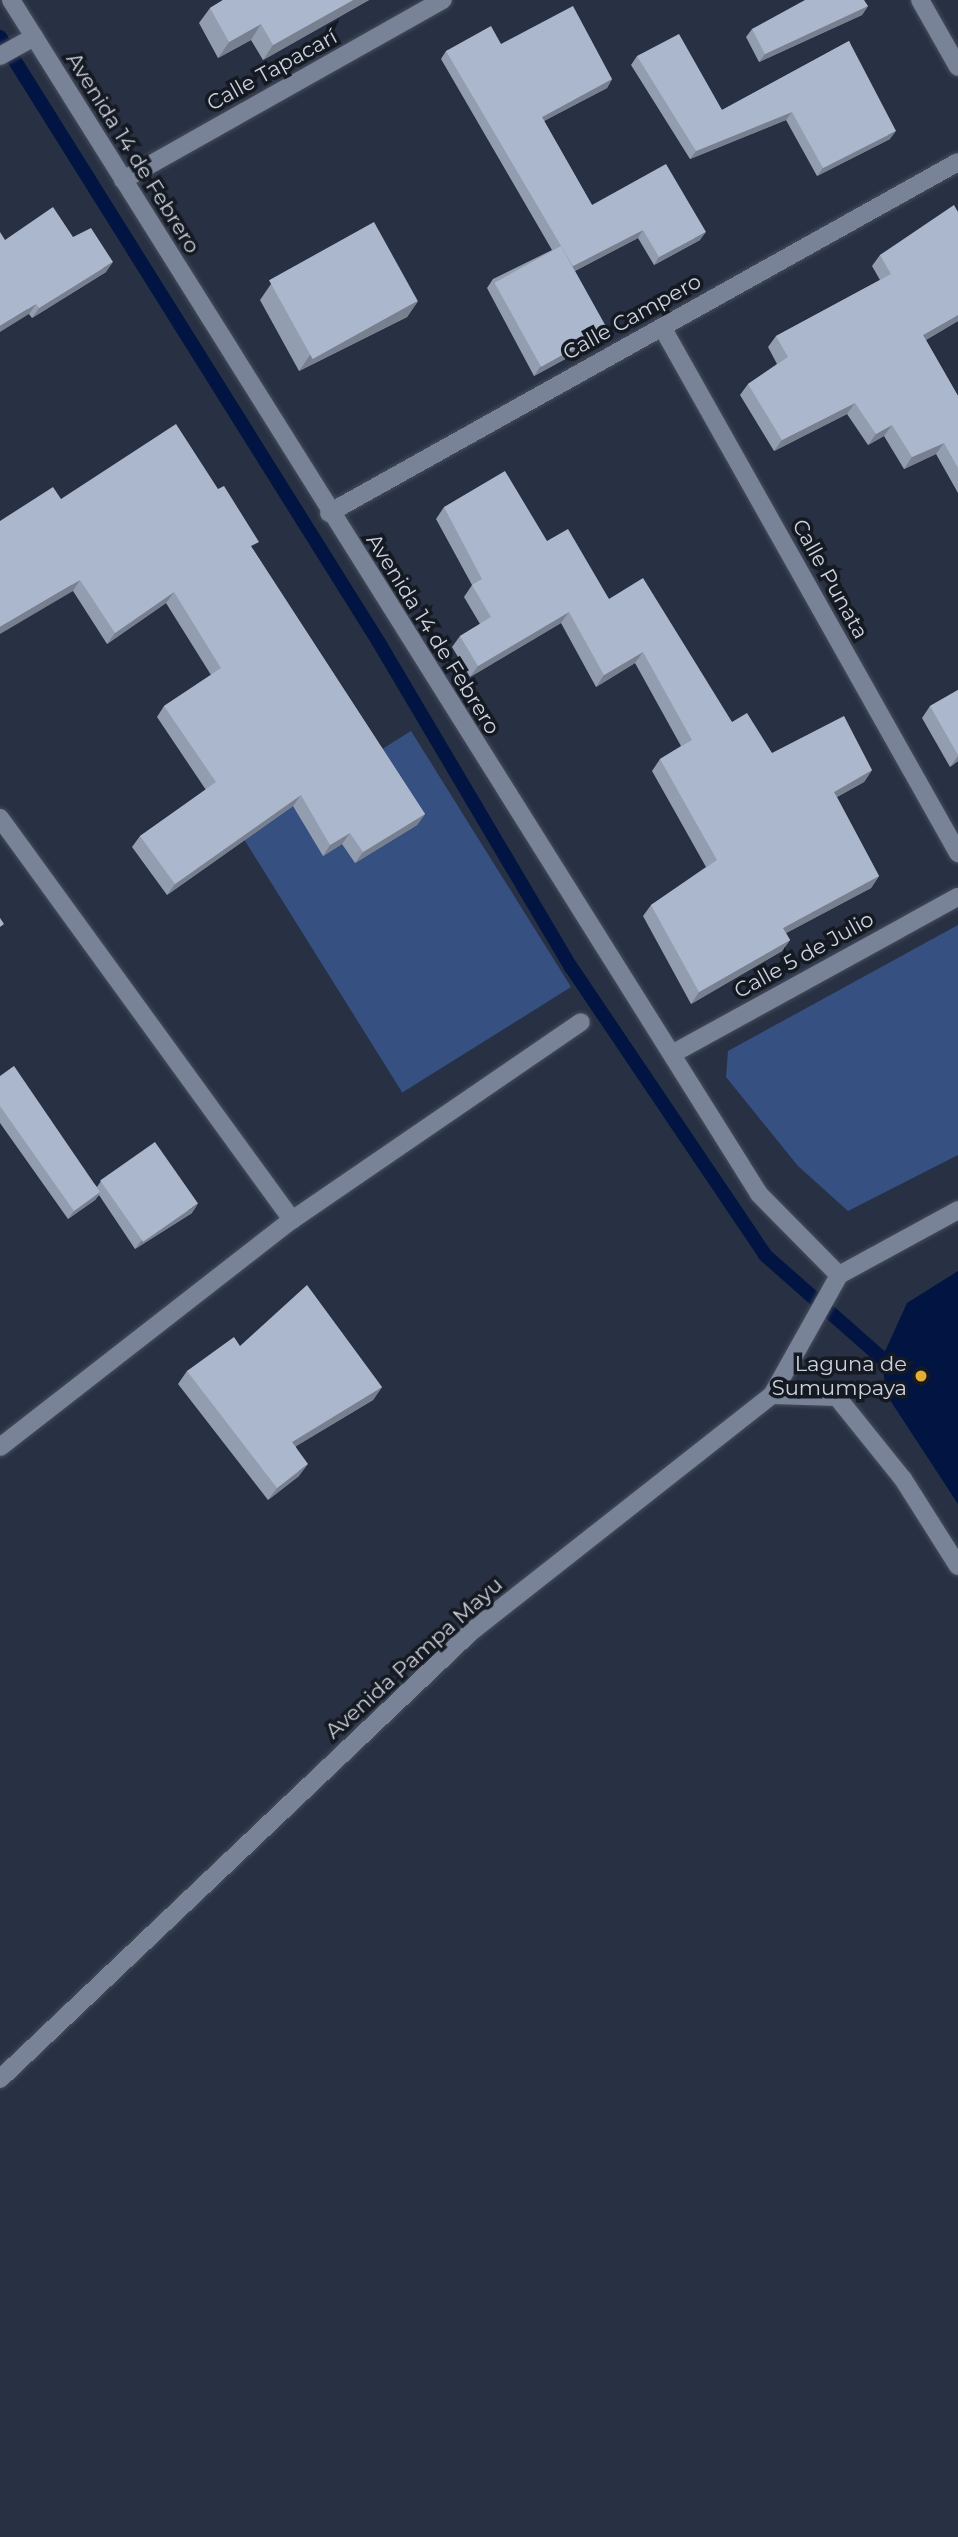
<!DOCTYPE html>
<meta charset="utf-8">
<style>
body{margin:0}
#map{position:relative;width:958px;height:2537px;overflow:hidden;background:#283143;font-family:Montserrat,sans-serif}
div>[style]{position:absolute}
.green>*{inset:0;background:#365082;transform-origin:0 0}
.water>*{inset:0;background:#021442}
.stream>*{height:14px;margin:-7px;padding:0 7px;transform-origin:7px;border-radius:7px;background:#021442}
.roads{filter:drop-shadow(0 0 2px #464d5c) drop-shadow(0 0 2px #464d5c)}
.service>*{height:18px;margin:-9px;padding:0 9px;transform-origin:9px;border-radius:9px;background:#788398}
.minor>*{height:18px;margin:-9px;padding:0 9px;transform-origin:9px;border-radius:9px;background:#788398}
.tertiary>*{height:18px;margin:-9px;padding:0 9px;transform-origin:9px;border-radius:9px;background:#788398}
.wall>*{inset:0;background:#939db0}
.shaded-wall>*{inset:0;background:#788090}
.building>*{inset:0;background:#abb7cd;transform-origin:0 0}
.dots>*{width:19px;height:19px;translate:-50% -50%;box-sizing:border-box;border:4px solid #151921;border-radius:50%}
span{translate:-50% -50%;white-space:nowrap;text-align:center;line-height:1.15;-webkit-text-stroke:7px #151921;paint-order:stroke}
.street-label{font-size:21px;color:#cdd3de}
.poi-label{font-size:21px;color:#cdd3de}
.right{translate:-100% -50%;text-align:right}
</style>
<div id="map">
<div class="green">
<i style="left:411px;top:731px;width:302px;height:199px;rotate:58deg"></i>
<i style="clip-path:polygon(958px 925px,958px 1155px,848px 1211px,798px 1166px,726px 1077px,728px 1051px)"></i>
</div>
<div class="water">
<i style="clip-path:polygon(958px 1271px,958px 1504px,886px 1394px,882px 1358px,907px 1303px)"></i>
</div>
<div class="stream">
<i style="left:0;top:37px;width:713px;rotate:57.96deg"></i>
<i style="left:378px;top:641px;width:379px;rotate:59.4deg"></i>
<i style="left:571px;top:967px;width:347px;rotate:56deg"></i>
<i style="left:765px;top:1255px;width:156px;rotate:41.4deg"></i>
</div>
<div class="roads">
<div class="service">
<i style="left:772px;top:1395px;width:65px;rotate:1.8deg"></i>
<i style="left:837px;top:1397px;width:105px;rotate:51.2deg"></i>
<i style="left:903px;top:1479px;width:103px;rotate:57.7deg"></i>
</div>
<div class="minor">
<i style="left:11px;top:0;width:1409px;rotate:57.93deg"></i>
<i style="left:759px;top:1194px;width:114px;rotate:45.4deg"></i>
<i style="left:0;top:56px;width:39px;rotate:-29deg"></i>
<i style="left:123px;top:180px;width:367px;rotate:-29.4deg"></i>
<i style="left:662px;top:327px;width:604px;rotate:60.63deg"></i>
<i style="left:329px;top:513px;width:720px;rotate:-29.16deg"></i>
<i style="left:0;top:818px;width:497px;rotate:54deg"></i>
<i style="left:672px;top:1054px;width:326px;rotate:-28.8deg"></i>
<i style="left:0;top:1447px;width:370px;rotate:-37.9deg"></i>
<i style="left:292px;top:1220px;width:350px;rotate:-34.4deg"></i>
</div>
<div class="tertiary">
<i style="left:920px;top:0;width:77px;rotate:60.4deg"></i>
<i style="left:0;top:2079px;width:651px;rotate:-43.51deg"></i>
<i style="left:472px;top:1631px;width:382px;rotate:-38.2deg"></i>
<i style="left:772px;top:1395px;width:137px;rotate:-60.8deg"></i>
<i style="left:839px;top:1275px;width:136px;rotate:-28.6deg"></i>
</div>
</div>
<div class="wall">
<i style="clip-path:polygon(223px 0,369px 0,263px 60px,251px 40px,218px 58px,199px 23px,210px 8px)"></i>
<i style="clip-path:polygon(868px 6px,862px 15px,759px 62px,746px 37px,752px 29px)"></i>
<i style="clip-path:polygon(849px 41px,890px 139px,817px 176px,786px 120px,690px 159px,631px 65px,637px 56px,722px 110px)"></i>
<i style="clip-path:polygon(501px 44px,612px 79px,607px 88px,544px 121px,592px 205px,700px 240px,654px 265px,638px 238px,575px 271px,608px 330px,602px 339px,534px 376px,487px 288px,493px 279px,552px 250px,441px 59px,446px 51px)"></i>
<i style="clip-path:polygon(958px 212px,958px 321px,926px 340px,958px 396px,958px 493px,936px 454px,904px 469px,884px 436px,868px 445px,847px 414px,774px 451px,740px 395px,748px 384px,777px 364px,768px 347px,776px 336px,880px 280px,872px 266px,880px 255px)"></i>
<i style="clip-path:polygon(73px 237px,106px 272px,32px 318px,29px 314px,5px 240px)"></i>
<i style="clip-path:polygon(271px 284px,418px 301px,407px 317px,299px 371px,260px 300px)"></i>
<i style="clip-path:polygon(61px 499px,253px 550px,425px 814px,417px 825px,355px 863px,342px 844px,323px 856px,293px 806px,167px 895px,132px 847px,140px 836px,206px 790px,157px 717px,164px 706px,211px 675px,166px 603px,107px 644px,73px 591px)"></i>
<i style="clip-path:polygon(444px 507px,547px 541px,609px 599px,732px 722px,772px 753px,872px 770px,864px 782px,837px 797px,879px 876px,871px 888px,786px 933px,790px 940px,782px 951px,691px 1004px,643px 916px,651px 905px,706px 867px,652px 771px,660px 759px,681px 746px,635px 663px,596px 687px,561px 623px,470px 677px,452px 647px,460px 636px,480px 624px,464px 597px,472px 585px,436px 519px)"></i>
<i style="clip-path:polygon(958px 690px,958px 761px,950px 767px,922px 718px,930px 706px)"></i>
<i style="clip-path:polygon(0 1076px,97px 1187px,101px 1181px,192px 1213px,135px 1249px,99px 1195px,95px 1200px,68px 1219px,0 1123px)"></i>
<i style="clip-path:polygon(240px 1346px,382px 1387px,373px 1400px,296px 1446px,299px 1476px,268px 1500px,178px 1384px,187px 1371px)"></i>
</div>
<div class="shaded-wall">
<i style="clip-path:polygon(353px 0,369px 0,263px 60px,273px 45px)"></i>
<i style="clip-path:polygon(868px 6px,862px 15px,759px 62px,765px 54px)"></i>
<i style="clip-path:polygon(261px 24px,251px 40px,218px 58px,229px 42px)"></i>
<i style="clip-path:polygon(612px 79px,607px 88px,536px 125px,542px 117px)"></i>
<i style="clip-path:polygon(792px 112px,786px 120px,690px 159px,696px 151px)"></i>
<i style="clip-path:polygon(896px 131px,890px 139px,817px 176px,823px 168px)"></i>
<i style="clip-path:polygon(643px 230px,638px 238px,567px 275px,573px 266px)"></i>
<i style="clip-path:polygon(706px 232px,700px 240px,654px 265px,659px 257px)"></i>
<i style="clip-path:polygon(113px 262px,106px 272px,32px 318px,39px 308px)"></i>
<i style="clip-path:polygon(418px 301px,407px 317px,299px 371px,310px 355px)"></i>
<i style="clip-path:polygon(36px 304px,29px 314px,0 332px,0 326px)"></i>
<i style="clip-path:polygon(958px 315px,958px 321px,915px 346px,923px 335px)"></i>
<i style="clip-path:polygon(608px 330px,602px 339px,534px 376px,540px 367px)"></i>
<i style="clip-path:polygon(855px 403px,847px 414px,774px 451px,782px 440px)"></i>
<i style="clip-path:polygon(892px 425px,884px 436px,868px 445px,876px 434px)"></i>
<i style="clip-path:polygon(944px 443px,936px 454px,904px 469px,912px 457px)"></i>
<i style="clip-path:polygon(80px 580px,73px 591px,0 634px,0 627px)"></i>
<i style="clip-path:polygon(174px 592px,166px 603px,107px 644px,115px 633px)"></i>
<i style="clip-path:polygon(569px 612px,561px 623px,470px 677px,478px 666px)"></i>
<i style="clip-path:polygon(643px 652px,635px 663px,596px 687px,604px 675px)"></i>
<i style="clip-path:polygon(958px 756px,958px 761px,950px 767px)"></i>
<i style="clip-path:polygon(872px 770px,864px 782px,826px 803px,834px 792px)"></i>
<i style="clip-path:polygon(301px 795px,293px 806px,167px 895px,175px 884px)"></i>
<i style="clip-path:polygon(425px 814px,417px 825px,355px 863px,363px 852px)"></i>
<i style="clip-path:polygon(350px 833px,342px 844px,323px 856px,330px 845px)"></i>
<i style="clip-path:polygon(879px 876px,871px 888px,775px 939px,783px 928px)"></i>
<i style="clip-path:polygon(790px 940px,782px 951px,691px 1004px,699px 992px)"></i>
<i style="clip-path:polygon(100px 1192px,95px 1200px,68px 1219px,74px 1211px)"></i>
<i style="clip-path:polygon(198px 1204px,192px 1213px,135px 1249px,141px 1241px)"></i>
<i style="clip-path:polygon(382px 1387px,373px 1400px,283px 1454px,292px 1442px)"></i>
<i style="clip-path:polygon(308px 1464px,299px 1476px,268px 1500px,277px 1488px)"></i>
</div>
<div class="building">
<i style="clip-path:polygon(223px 0,353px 0,273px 45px,261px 24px,229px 42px,210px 8px)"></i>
<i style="clip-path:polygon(805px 0,864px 0,868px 6px,765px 54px,752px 29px)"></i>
<i style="clip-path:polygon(573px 6px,612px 79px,542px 117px,592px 205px,666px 164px,706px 232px,659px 257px,643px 230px,573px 266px,446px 51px,491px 26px,501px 44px)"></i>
<i style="clip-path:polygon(679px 34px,722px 110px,849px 41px,896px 131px,823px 168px,792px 112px,696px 151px,637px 56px)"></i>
<i style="clip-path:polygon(954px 205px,958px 212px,958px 315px,923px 335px,958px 396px,958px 468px,944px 443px,912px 457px,892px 425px,876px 434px,855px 403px,782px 440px,748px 384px,788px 357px,776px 336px,891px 274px,880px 255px)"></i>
<i style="clip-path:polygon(53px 207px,73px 237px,91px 228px,113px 262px,39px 308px,36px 304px,0 326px,0 232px,5px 240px)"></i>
<i style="left:374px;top:222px;width:90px;height:120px;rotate:61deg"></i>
<i style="left:561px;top:246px;width:96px;height:76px;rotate:61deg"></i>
<i style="clip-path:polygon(176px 424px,218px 489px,224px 486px,259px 542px,251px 546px,425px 814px,363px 852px,350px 833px,330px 845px,301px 795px,175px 884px,140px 836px,216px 782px,164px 706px,221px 668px,174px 592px,115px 633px,80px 580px,0 627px,0 521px,53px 487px,61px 499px)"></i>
<i style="clip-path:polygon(505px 471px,547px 541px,568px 529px,609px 599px,643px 578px,732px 722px,747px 713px,772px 753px,844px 716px,872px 770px,834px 792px,879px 876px,783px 928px,790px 940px,699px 992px,651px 905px,717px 860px,660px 759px,692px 740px,643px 652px,604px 675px,569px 612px,478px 666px,460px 636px,491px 617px,472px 585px,482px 579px,444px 507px)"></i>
<i style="clip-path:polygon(958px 690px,958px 755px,930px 706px)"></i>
<i style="clip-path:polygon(0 918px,4px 924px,0 927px)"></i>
<i style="clip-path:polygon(14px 1066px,100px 1192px,74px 1211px,0 1106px,0 1076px)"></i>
<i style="left:155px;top:1142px;width:75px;height:67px;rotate:55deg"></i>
<i style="clip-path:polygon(307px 1285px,382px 1387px,292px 1442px,308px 1464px,277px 1488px,187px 1371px,234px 1337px,240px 1346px)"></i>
</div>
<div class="dots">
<i style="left:921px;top:1376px;background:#e4ae35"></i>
</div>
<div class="street-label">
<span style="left:272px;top:70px;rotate:-29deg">Calle Tapacarí</span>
<span style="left:133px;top:153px;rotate:58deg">Avenida 14 de Febrero</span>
<span style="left:632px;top:317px;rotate:-29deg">Calle Campero</span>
<span style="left:830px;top:579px;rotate:61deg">Calle Punata</span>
<span style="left:433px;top:634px;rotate:58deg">Avenida 14 de Febrero</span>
<span style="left:804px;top:955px;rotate:-29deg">Calle 5 de Julio</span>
<span style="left:414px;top:1658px;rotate:-42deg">Avenida Pampa Mayu</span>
</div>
<div class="poi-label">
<span class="right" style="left:907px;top:1376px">Laguna de<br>Sumumpaya</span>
</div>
</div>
